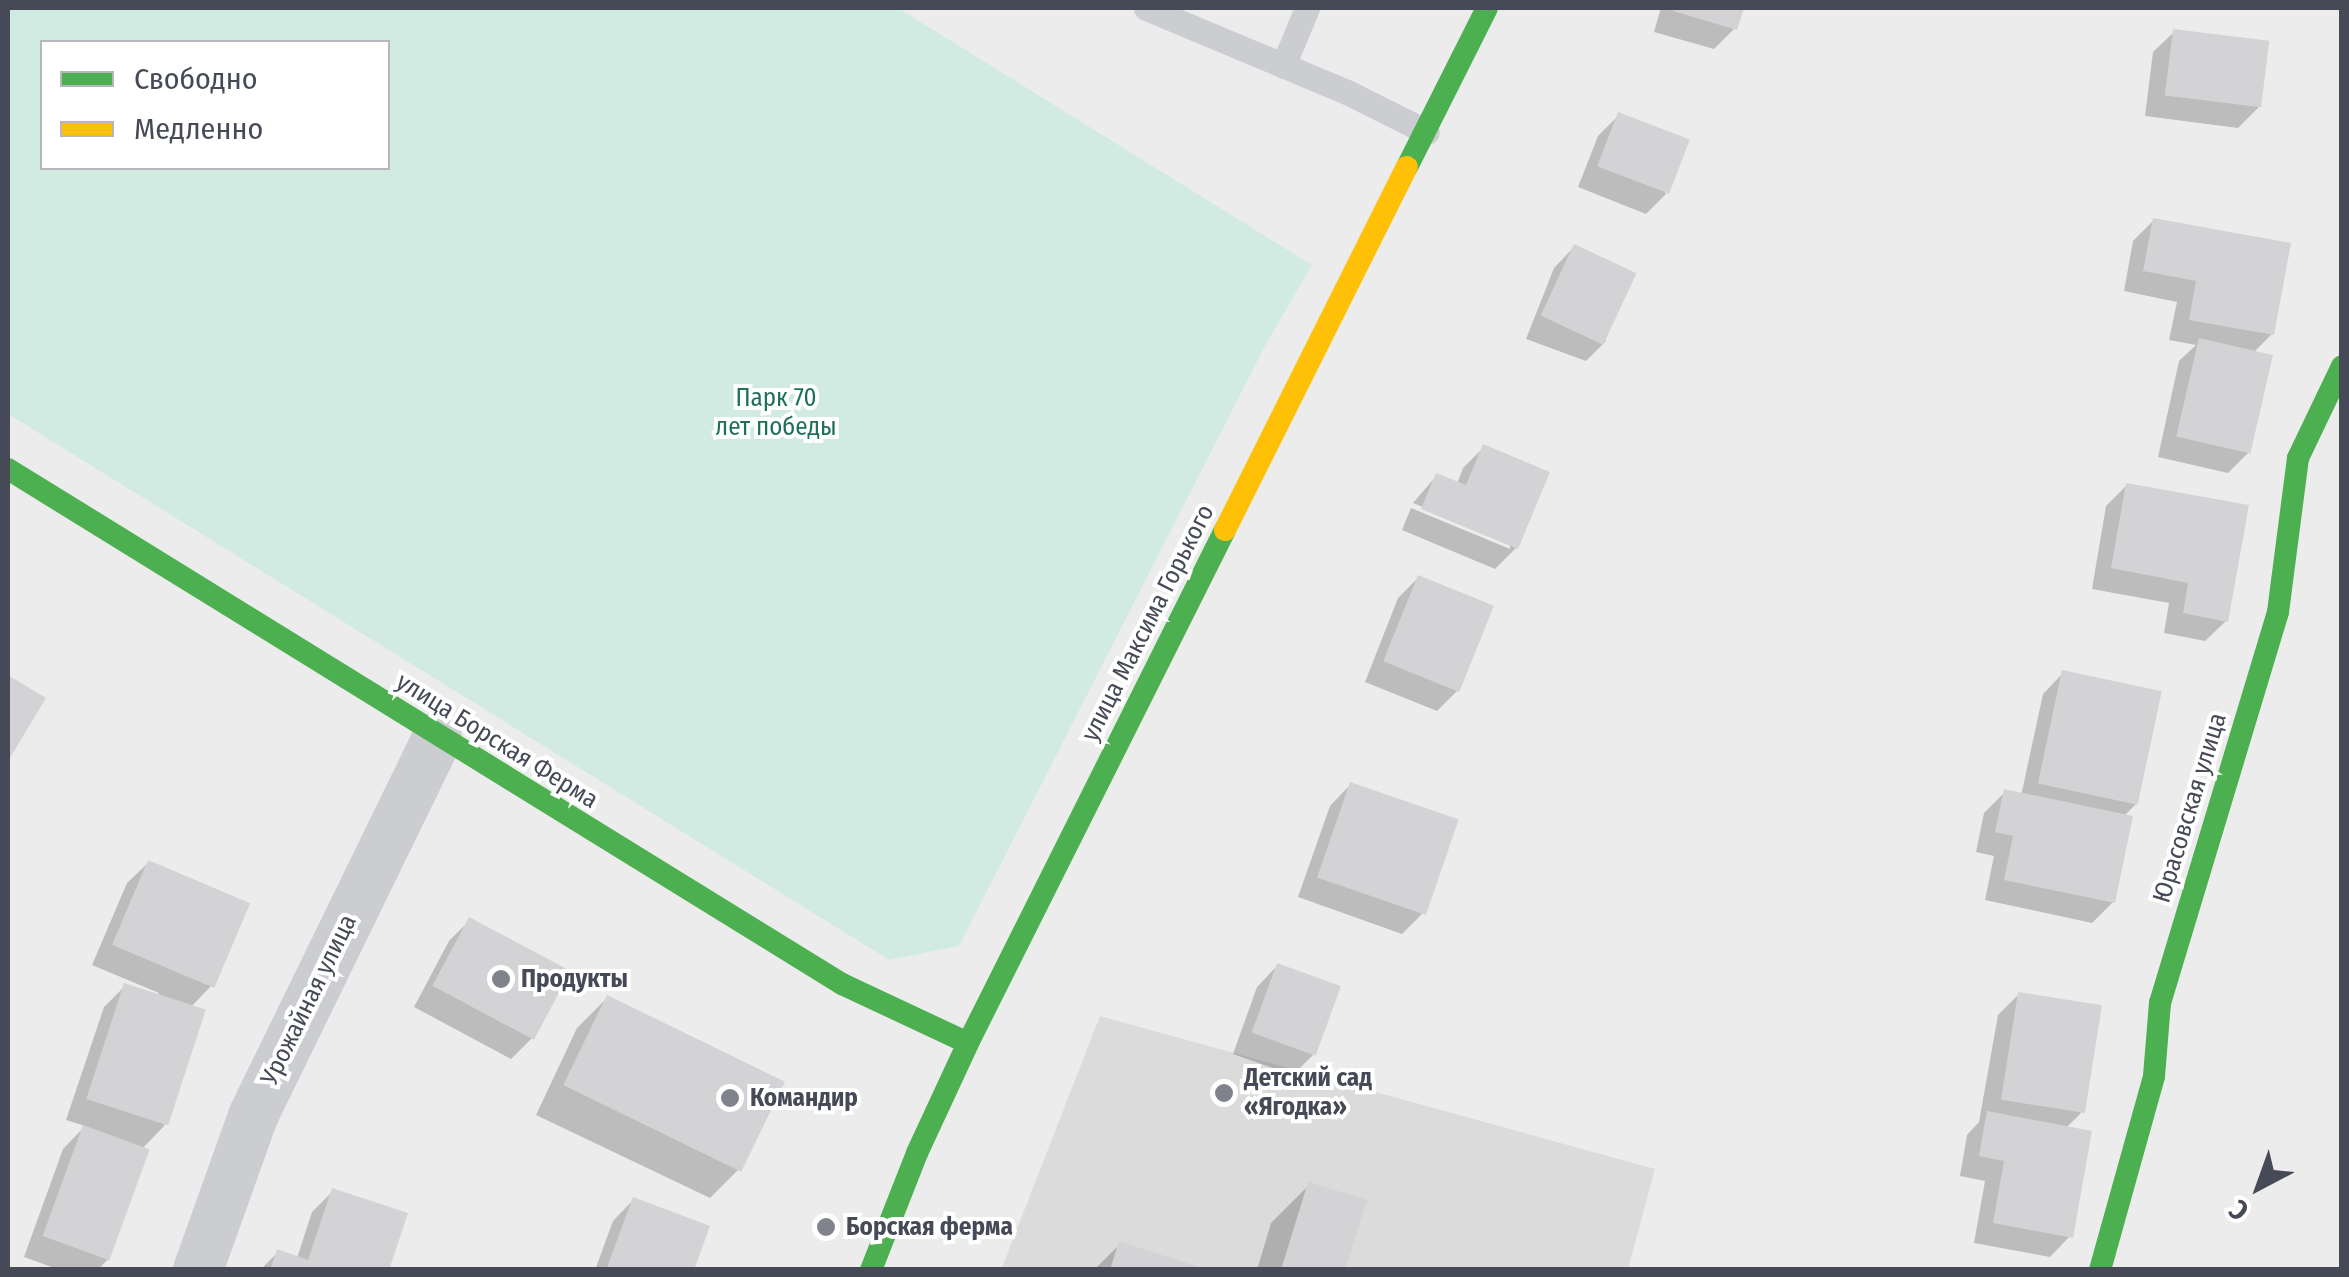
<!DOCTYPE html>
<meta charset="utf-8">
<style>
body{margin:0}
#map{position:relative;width:2349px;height:1277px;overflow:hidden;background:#edecec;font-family:"Fira Sans Condensed",sans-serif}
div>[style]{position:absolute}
.education>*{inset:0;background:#dbdbdb}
.green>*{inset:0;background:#d2ebe2}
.shadow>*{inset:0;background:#0003}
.building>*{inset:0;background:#d3d3d5;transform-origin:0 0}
.lane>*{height:25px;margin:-12.5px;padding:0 12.5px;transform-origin:12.5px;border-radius:12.5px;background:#cbcdd0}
.street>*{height:50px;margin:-25px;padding:0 25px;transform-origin:25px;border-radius:25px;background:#cbcdd0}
.fast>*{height:22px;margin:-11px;padding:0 11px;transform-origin:11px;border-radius:11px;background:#4caf50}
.slow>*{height:22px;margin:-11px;padding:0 11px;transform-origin:11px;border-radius:11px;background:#ffc107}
.dots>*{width:28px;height:28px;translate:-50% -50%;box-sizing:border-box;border:5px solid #fff;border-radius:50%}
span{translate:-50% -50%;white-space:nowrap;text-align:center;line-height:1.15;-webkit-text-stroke:8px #fff;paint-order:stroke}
.park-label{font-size:25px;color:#1d715b}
.street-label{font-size:25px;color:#464a57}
.poi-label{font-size:25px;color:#464a57;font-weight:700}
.left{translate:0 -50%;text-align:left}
.frame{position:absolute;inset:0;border:10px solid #464a57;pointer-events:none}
.legend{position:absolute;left:40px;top:40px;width:350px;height:130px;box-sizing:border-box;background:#fff;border:2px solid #b5b7bc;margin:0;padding:12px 18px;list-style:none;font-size:30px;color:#464a57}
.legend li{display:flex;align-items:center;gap:20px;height:50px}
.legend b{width:50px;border:2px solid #b5b7bc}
.north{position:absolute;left:2209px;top:1137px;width:100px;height:100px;-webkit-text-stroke:8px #fff;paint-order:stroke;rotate:221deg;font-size:28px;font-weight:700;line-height:40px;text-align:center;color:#464a57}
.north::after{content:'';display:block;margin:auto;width:35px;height:45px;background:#464a57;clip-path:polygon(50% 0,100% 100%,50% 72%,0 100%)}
</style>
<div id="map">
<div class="education">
<i style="clip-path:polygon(1100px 1016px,1655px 1169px,1628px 1269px,1001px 1270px)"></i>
</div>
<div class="green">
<i style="clip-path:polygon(evenodd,8px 8px,898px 8px,1312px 265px,1266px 344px,959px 946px,889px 960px,8px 414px,8px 8px,42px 42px,388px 42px,388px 168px,42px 168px,42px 42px)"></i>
</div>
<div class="shadow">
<i style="clip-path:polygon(1661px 8px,1741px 8px,1735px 28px,1714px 49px,1654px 32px)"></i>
<i style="clip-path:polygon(2174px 32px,2259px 107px,2238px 128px,2145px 116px,2153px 52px)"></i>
<i style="clip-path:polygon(1619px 115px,1666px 194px,1646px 214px,1578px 187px,1598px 136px)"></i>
<i style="clip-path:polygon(2154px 220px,2272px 334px,2253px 353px,2249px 452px,2228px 473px,2158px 457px,2179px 361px,2196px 345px,2169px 340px,2177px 302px,2124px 291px,2133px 241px)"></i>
<i style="clip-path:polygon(1574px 247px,1606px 341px,1586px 361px,1526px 339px,1554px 268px)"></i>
<i style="clip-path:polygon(1484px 447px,1516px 548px,1495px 569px,1402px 530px,1411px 508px,1510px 549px,1510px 543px,1413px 503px,1437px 475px,1457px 484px,1463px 468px)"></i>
<i style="clip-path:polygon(2127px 485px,2226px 621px,2205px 641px,2164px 633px,2169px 603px,2092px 589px,2106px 506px)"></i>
<i style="clip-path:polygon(1418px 578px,1458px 690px,1437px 711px,1365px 682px,1398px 598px)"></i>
<i style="clip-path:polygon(2063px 673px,2136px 804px,2123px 817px,2113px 902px,2092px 923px,1985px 900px,1994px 856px,1976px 852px,1984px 813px,2005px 792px,2021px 796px,2043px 694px)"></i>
<i style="clip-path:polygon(1350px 785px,1423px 913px,1402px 934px,1298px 897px,1330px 806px)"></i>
<i style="clip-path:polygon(148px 863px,211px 986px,190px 1008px,164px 1126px,142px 1149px,109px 1258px,98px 1270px,60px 1270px,24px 1257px,63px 1149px,85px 1126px,66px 1120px,104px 1007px,125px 986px,157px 997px,159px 993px,92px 965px,127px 883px)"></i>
<i style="clip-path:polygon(470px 920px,532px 1038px,511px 1059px,414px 1007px,449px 941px)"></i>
<i style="clip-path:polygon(1277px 966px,1314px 1054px,1293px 1075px,1233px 1054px,1257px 987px)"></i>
<i style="clip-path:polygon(2019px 994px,2081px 1113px,2066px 1128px,2070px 1236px,2050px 1257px,1974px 1243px,1985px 1181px,1960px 1176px,1967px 1135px,1979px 1122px,1998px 1015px)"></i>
<i style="clip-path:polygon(607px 998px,740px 1168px,710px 1198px,536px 1115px,577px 1028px)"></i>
<i style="clip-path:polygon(1309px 1185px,1342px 1270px,1257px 1270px,1271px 1223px)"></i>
<i style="clip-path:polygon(333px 1191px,387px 1270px,260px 1270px,278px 1252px,297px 1258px,312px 1212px)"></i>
<i style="clip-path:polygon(633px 1200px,691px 1270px,595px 1270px,613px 1221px)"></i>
<i style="clip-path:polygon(1120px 1244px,1199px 1270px,1094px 1270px)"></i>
</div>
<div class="building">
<i style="clip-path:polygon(1674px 8px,1744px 8px,1737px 30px,1673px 11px)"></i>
<i style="left:2173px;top:29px;width:97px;height:67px;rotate:7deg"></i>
<i style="left:1618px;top:112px;width:77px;height:58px;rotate:21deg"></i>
<i style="clip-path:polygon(2153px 218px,2291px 243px,2274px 335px,2189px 320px,2196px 281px,2143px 271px)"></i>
<i style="left:1574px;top:244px;width:69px;height:79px;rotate:25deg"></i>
<i style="left:2199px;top:338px;width:76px;height:101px;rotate:13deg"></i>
<i style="clip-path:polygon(1483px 444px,1550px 472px,1518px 549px,1421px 509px,1436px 473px,1466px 485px)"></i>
<i style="clip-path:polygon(2126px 483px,2249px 505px,2228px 622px,2183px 613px,2188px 583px,2111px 568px)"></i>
<i style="left:1418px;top:575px;width:82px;height:93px;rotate:22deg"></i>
<i style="left:2062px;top:670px;width:102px;height:116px;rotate:12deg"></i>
<i style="clip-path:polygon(8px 675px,46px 698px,8px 761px)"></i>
<i style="left:1350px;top:782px;width:115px;height:101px;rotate:19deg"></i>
<i style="clip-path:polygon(2004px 789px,2133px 816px,2115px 903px,2004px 880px,2013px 836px,1995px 832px)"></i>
<i style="left:148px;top:860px;width:111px;height:92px;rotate:23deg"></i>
<i style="left:469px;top:917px;width:115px;height:78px;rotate:28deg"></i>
<i style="left:1277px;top:963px;width:68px;height:74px;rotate:20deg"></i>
<i style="left:124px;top:983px;width:86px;height:122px;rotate:18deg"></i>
<i style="left:2018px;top:992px;width:85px;height:109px;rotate:9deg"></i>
<i style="left:607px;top:995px;width:198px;height:100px;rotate:26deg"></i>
<i style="clip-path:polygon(1987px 1111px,2092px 1131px,2073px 1238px,1993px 1223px,2004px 1161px,1979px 1156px)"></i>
<i style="left:83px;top:1125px;width:71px;height:118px;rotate:20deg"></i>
<i style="clip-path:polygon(1308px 1182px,1367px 1200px,1345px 1270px,1281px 1270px)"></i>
<i style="clip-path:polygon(332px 1188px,408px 1213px,389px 1270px,270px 1270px,277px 1249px,308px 1260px)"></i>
<i style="clip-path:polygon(633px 1197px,710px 1226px,694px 1270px,606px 1270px)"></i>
<i style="clip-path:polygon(1119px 1241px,1205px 1269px,1204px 1270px,1110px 1270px)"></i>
</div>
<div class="lane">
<i style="left:1146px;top:8px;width:220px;rotate:22.7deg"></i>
<i style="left:1349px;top:93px;width:87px;rotate:26.6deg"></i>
<i style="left:1283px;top:66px;width:63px;rotate:-67.5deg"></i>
</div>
<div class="street">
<i style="left:198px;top:1270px;width:164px;rotate:-70.3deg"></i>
<i style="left:253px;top:1116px;width:420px;rotate:-64deg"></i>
</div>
<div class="fast">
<i style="left:1407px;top:167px;width:178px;rotate:-63.3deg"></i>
<i style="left:8px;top:469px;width:980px;rotate:31.7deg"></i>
<i style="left:842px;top:984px;width:139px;rotate:25.1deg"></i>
<i style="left:871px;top:1270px;width:126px;rotate:-68.5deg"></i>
<i style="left:917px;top:1153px;width:121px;rotate:-65.1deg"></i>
<i style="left:968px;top:1043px;width:574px;rotate:-63.39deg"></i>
<i style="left:2100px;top:1270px;width:201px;rotate:-74.4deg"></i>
<i style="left:2154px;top:1076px;width:73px;rotate:-85.3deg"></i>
<i style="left:2160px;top:1003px;width:408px;rotate:-73.2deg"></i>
<i style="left:2278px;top:612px;width:155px;rotate:-82.6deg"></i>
<i style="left:2298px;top:458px;width:102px;rotate:-64.4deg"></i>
</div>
<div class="slow">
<i style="left:1225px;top:530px;width:406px;rotate:-63.4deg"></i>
</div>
<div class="dots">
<i style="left:501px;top:979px;background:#80838b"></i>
<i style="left:1224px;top:1093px;background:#80838b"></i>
<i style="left:730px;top:1098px;background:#80838b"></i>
<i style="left:826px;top:1227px;background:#80838b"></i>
</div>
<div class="park-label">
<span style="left:776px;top:413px">Парк 70<br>лет победы</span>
</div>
<div class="street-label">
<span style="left:1148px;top:623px;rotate:-63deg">улица Максима Горького</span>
<span style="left:497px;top:741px;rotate:32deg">улица Борская Ферма</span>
<span style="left:2190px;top:808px;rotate:-73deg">Юрасовская улица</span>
<span style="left:309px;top:1000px;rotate:-64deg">Урожайная улица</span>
</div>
<div class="poi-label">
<span class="left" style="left:521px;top:979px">Продукты</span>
<span class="left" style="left:1244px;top:1093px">Детский сад<br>«Ягодка»</span>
<span class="left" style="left:750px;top:1098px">Командир</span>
<span class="left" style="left:846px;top:1227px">Борская ферма</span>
</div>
<div class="frame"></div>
<ul class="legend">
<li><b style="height:12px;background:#4caf50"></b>Свободно</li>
<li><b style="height:12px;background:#ffc107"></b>Медленно</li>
</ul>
<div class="north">С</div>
</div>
